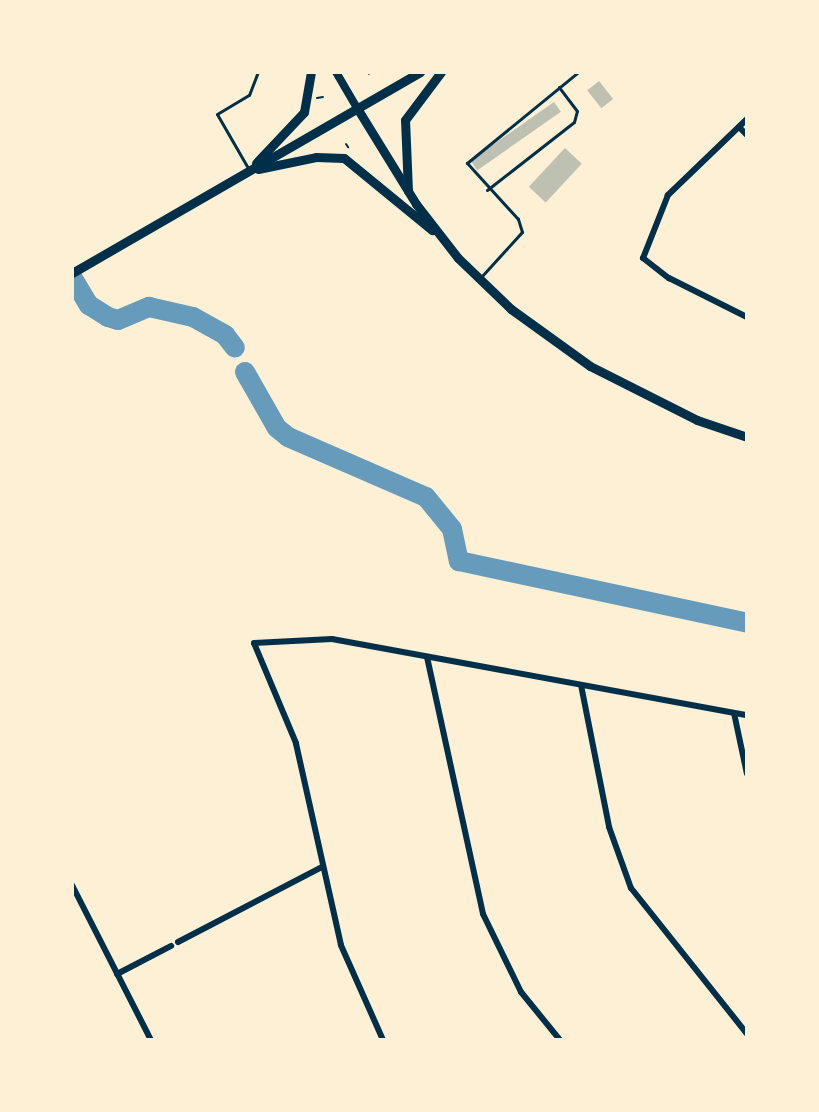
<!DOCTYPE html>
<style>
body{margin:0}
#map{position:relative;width:819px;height:1112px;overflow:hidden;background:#fdf0d5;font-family:Mulish,sans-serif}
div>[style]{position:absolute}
.river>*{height:20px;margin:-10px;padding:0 10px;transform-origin:10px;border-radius:10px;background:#669bbc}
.building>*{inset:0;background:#bec0b2;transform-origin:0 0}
.path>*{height:2px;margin:-1px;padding:0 1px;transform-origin:1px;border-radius:1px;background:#003049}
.service>*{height:3px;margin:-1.5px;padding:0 1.5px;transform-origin:1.5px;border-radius:1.5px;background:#003049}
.minor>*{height:6px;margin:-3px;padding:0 3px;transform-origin:3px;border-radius:3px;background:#003049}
.tertiary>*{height:8px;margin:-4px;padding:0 4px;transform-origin:4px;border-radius:4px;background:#003049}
.secondary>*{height:9px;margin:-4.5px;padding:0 4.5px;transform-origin:4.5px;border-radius:4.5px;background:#003049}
span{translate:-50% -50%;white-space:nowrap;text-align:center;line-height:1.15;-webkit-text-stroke:6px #fdf0d5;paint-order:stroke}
.frame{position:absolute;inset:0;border:74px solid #fdf0d5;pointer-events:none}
</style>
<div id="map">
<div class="river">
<i style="left:72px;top:277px;width:33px;rotate:59deg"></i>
<i style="left:89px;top:305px;width:22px;rotate:32deg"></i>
<i style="left:108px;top:317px;width:10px;rotate:17deg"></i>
<i style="left:118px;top:320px;width:34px;rotate:-23deg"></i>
<i style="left:149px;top:307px;width:45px;rotate:12.8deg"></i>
<i style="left:193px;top:317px;width:37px;rotate:29deg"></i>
<i style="left:225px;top:335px;width:16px;rotate:52deg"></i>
<i style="left:245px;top:372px;width:64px;rotate:60.3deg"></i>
<i style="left:277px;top:428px;width:14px;rotate:39deg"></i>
<i style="left:288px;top:437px;width:150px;rotate:23.5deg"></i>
<i style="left:426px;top:497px;width:41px;rotate:50.9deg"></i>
<i style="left:452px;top:529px;width:33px;rotate:78deg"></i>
<i style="left:459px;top:561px;width:295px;rotate:12.1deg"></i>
</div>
<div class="building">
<i style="left:599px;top:81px;width:23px;height:15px;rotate:52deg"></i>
<i style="left:554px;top:102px;width:12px;height:102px;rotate:55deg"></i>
<i style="left:565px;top:148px;width:23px;height:53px;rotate:43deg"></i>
</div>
<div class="path">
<i style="left:364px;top:72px;width:1px"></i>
<i style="left:368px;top:72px;width:2px;rotate:63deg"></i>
<i style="left:317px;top:98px;width:6px;rotate:-9deg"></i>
<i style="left:346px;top:144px;width:4px;rotate:56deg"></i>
</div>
<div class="service">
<i style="left:248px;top:168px;width:62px;rotate:-119.9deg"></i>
<i style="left:217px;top:114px;width:37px;rotate:-31deg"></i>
<i style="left:249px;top:95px;width:25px;rotate:-69deg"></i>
<i style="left:487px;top:190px;width:110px;rotate:-38deg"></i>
<i style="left:574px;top:122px;width:11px;rotate:-75deg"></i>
<i style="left:577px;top:111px;width:30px;rotate:-127deg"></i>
<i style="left:481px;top:277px;width:61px;rotate:-47.7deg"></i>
<i style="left:522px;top:232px;width:14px;rotate:-107deg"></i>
<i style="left:518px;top:219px;width:76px;rotate:-132.3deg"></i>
<i style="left:467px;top:163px;width:144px;rotate:-39.3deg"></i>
</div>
<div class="minor">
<i style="left:747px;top:119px;width:110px;rotate:136.1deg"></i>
<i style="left:668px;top:195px;width:68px;rotate:111.6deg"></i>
<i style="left:643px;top:258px;width:33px;rotate:38deg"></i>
<i style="left:669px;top:278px;width:87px;rotate:26.6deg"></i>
<i style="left:739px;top:127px;width:11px;rotate:45deg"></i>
<i style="left:427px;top:657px;width:263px;rotate:77.7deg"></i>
<i style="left:483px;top:914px;width:87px;rotate:64deg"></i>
<i style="left:521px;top:992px;width:62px;rotate:50.9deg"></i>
<i style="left:581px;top:685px;width:145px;rotate:78.8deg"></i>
<i style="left:609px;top:827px;width:65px;rotate:70.2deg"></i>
<i style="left:631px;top:888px;width:186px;rotate:51.5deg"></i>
<i style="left:734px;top:713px;width:62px;rotate:78deg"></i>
<i style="left:72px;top:885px;width:174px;rotate:63deg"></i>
<i style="left:178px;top:942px;width:162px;rotate:-27.5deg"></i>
<i style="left:117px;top:974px;width:61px;rotate:-27.4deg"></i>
<i style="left:383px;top:1040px;width:104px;rotate:-113.9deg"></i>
<i style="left:341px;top:945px;width:207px;rotate:-102.6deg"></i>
<i style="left:296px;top:743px;width:108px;rotate:-112.8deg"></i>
<i style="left:254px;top:643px;width:78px;rotate:-2.9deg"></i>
<i style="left:332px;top:639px;width:422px;rotate:10.4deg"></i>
</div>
<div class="tertiary">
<i style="left:336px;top:72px;width:42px;rotate:59.7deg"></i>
</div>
<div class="secondary">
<i style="left:357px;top:108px;width:113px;rotate:58.4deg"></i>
<i style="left:416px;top:204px;width:68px;rotate:52.1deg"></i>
<i style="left:458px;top:258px;width:74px;rotate:43.9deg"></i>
<i style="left:511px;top:309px;width:97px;rotate:35.8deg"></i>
<i style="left:590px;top:366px;width:120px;rotate:26.8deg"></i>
<i style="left:697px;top:420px;width:53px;rotate:18.8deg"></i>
<i style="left:256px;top:163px;width:70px;rotate:-46.7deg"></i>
<i style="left:304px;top:112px;width:41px;rotate:-80.1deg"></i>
<i style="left:258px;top:169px;width:59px;rotate:-11.7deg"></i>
<i style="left:316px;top:157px;width:28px;rotate:2deg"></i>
<i style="left:344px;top:158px;width:114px;rotate:39.3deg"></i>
<i style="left:408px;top:191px;width:71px;rotate:-92.4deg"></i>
<i style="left:405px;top:120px;width:60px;rotate:-53.1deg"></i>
<i style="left:72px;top:273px;width:402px;rotate:-30deg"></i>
</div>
<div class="frame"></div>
</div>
